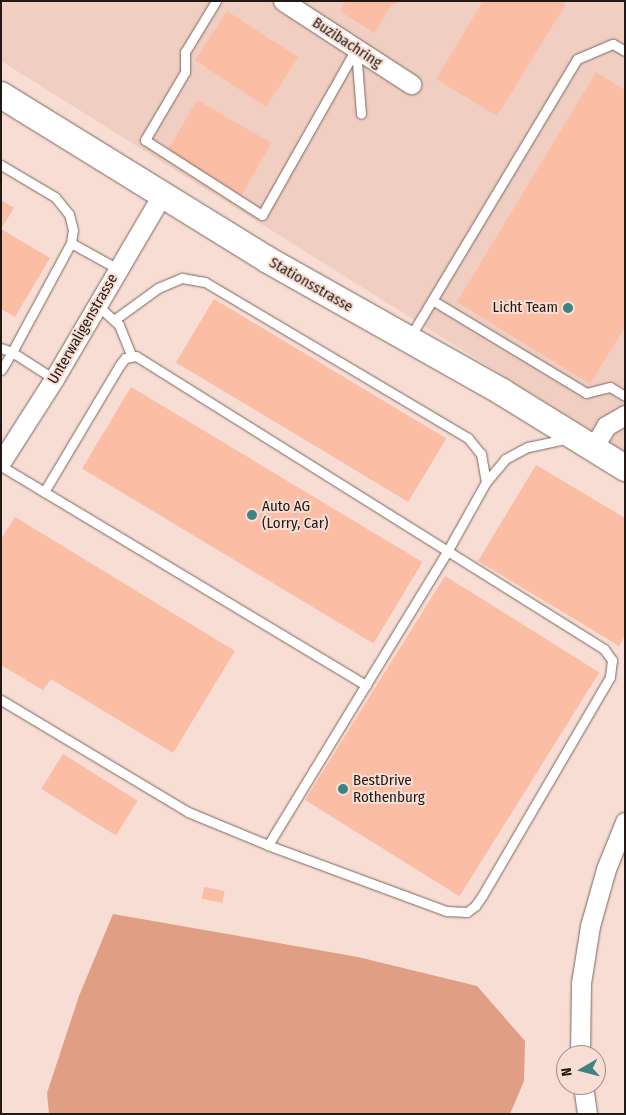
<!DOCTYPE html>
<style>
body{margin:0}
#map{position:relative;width:626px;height:1115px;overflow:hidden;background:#f7ddd3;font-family:"Fira Sans Condensed",sans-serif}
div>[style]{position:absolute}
.built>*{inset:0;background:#f0cfc2}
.green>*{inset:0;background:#e09f84}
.building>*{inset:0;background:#fbbda4;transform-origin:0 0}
.roads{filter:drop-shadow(0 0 1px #7c665d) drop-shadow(0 0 1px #7c665d)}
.lane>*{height:9px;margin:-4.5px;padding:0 4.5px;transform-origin:4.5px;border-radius:4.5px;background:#fff}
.street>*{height:19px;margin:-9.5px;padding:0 9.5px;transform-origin:9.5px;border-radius:9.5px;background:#fff}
.secondary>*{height:26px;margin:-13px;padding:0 13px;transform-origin:13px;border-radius:13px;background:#fff}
.dots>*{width:14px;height:14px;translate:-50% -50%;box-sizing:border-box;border:2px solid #f7ddd3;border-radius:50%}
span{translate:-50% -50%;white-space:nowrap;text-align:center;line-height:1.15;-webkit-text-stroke:4px #f7ddd3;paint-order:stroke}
.street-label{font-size:15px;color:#221915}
.poi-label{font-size:15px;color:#221915}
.right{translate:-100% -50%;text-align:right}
.left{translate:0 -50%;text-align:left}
.frame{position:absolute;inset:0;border:2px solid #221915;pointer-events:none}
.north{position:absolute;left:556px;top:1045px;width:50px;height:50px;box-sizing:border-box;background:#f7ddd3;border:1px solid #a28f87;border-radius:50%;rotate:262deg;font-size:14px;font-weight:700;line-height:20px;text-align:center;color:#221915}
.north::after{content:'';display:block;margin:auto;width:18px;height:22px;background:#3c8482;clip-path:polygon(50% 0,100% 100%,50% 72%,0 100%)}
</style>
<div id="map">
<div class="built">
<i style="clip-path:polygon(1px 1px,625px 1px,625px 452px,1px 61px)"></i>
</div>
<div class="green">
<i style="clip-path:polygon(113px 914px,358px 957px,477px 986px,525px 1041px,524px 1081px,510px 1114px,49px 1114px,47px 1093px,79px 996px)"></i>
</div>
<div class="building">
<i style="clip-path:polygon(346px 1px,399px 1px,394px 5px,393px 3px,374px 33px,340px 11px)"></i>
<i style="clip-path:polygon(483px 1px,561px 1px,566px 4px,497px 116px,436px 79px)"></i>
<i style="left:227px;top:11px;width:85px;height:59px;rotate:33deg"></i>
<i style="clip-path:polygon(596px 72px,625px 90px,625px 327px,590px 384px,457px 302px)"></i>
<i style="left:197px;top:100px;width:86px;height:60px;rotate:30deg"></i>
<i style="clip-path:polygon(1px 200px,14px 208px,1px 229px,50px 258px,15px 317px,1px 309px)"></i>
<i style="left:214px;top:299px;width:271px;height:74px;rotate:31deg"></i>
<i style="left:131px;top:387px;width:340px;height:95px;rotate:31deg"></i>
<i style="clip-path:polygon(536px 465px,625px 518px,625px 636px,619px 646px,478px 561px)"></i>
<i style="clip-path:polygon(15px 517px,235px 651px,173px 753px,51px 679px,43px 690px,1px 665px,1px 539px)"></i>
<i style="left:445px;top:576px;width:182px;height:264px;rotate:32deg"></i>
<i style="left:63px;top:754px;width:88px;height:41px;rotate:32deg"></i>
<i style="left:204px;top:887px;width:21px;height:12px;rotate:11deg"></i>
</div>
<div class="roads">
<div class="lane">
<i style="left:216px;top:1px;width:60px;rotate:121.3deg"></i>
<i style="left:185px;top:52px;width:20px;rotate:90deg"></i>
<i style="left:185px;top:72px;width:79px;rotate:120.5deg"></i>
<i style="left:145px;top:140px;width:139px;rotate:32.7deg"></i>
<i style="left:262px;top:215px;width:191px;rotate:-60.5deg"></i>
<i style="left:356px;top:49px;width:65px;rotate:85.6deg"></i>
<i style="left:1px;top:165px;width:63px;rotate:30.7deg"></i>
<i style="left:55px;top:197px;width:22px;rotate:51deg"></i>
<i style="left:69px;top:214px;width:16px;rotate:76deg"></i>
<i style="left:73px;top:230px;width:13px;rotate:99deg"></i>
<i style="left:71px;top:243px;width:54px;rotate:29deg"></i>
<i style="left:432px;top:300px;width:180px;rotate:31.1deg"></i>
<i style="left:586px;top:393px;width:25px;rotate:-14deg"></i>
<i style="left:610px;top:387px;width:17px;rotate:31deg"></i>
<i style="left:97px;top:305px;width:30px;rotate:42deg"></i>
<i style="left:119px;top:325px;width:32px;rotate:68deg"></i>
<i style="left:114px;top:320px;width:54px;rotate:-36deg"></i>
<i style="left:158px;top:288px;width:26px;rotate:-23deg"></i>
<i style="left:182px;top:278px;width:23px;rotate:10deg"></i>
<i style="left:205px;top:282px;width:306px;rotate:30.7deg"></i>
<i style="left:468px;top:438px;width:21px;rotate:51deg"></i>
<i style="left:481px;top:454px;width:28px;rotate:80deg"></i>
<i style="left:410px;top:337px;width:324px;rotate:-59deg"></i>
<i style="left:577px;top:59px;width:39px;rotate:-23deg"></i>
<i style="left:613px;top:44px;width:14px;rotate:30deg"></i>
<i style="left:1px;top:348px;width:12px;rotate:20deg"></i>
<i style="left:12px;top:352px;width:21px;rotate:121deg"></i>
<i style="left:54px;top:379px;width:50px;rotate:-147.3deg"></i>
<i style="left:12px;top:352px;width:124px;rotate:-61.6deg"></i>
<i style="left:1px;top:466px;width:426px;rotate:31deg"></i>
<i style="left:44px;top:492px;width:147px;rotate:-59.2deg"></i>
<i style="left:119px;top:366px;width:10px;rotate:-53deg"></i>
<i style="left:125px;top:358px;width:11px;rotate:-10deg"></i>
<i style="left:136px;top:356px;width:552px;rotate:32.05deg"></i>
<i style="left:604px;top:649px;width:14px;rotate:54deg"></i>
<i style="left:612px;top:660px;width:17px;rotate:97deg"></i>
<i style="left:610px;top:677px;width:254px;rotate:120.3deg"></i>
<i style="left:482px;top:896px;width:12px;rotate:125deg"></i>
<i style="left:475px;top:906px;width:10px;rotate:143deg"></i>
<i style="left:467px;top:912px;width:21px;rotate:-177deg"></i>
<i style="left:446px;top:911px;width:190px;rotate:-159.7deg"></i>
<i style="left:1px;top:700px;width:218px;rotate:30.9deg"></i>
<i style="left:188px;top:812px;width:87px;rotate:22.4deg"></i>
<i style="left:268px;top:845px;width:346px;rotate:-58.6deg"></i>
<i style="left:448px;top:550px;width:78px;rotate:-60.8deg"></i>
<i style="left:486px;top:482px;width:30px;rotate:-50deg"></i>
<i style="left:505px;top:459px;width:26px;rotate:-28deg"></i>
<i style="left:528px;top:447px;width:39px;rotate:-12deg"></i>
</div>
<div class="street">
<i style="left:283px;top:1px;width:153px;rotate:33deg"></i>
<i style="left:593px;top:448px;width:26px;rotate:-59deg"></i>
<i style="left:606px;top:426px;width:22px;rotate:-30deg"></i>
<i style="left:1px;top:462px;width:98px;rotate:-57.4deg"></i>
<i style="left:54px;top:379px;width:213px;rotate:-59.6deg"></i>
<i style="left:580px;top:1055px;width:72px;rotate:-89.2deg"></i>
<i style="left:581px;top:983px;width:58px;rotate:-81deg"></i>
<i style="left:590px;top:926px;width:59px;rotate:-74.3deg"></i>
<i style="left:606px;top:869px;width:51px;rotate:-68deg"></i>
<i style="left:583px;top:1085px;width:29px;rotate:82deg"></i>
</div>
<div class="secondary">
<i style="left:1px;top:95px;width:314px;rotate:31.7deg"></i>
<i style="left:268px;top:260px;width:269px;rotate:29.4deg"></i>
<i style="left:502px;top:392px;width:145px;rotate:31.7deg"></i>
</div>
</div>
<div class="dots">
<i style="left:568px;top:308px;background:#3c8482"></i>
<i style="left:252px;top:515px;background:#3c8482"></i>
<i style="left:343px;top:789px;background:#3c8482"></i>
</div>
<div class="street-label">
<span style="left:347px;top:43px;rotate:33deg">Buzibachring</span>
<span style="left:311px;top:285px;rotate:30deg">Stationsstrasse</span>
<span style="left:83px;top:329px;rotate:-60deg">Unterwaligenstrasse</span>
</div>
<div class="poi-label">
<span class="right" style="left:558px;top:308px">Licht Team</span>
<span class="left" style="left:262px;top:515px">Auto AG<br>(Lorry, Car)</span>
<span class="left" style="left:353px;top:789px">BestDrive<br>Rothenburg</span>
</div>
<div class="frame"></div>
<div class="north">N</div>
</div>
